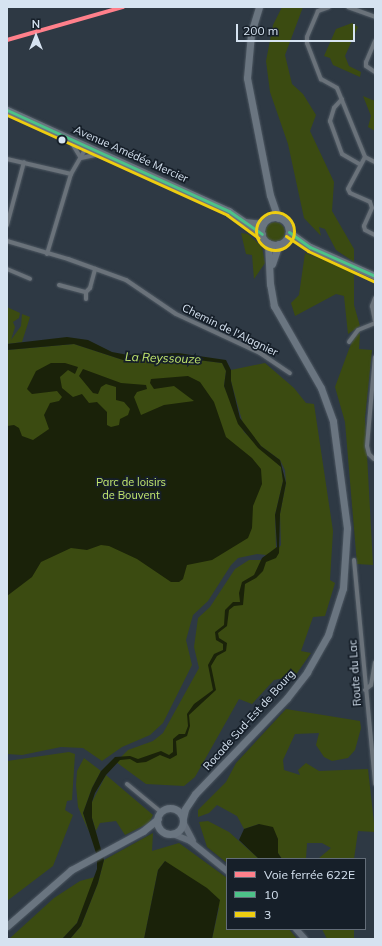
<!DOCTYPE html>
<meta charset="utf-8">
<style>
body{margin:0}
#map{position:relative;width:382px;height:946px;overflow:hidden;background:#2e3944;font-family:Mulish,sans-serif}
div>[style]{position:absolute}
.green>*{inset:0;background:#3b4b11}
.round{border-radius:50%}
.water>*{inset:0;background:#1a2209}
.roads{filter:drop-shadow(0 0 1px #4d5761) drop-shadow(0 0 1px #4d5761)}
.street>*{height:4px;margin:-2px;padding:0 2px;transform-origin:2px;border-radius:2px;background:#6a727a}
.secondary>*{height:6px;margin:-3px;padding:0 3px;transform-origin:3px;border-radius:3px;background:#656f7a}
.primary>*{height:7px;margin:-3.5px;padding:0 3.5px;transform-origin:3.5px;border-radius:3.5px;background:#6a7580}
.primary>.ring{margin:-3.5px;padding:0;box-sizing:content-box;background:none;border:7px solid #6a7580;border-radius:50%}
.bus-1>*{height:3px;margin:-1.5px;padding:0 1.5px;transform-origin:1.5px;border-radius:1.5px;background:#4dc289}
.bus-2>*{height:3px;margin:-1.5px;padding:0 1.5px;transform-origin:1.5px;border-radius:1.5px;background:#eecd11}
.bus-2>.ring{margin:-1.5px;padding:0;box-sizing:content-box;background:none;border:3px solid #eecd11;border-radius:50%}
.rail-1>*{height:4px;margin:-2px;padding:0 2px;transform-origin:2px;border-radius:2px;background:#ff808b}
.dots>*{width:11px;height:11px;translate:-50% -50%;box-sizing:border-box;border:2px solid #161f29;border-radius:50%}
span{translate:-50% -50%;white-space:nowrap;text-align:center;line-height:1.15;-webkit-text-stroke:3.5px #161f29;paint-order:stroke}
.street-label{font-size:11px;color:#d6e3f1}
.park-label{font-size:11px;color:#c4e96f}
.water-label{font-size:12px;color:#c3e86e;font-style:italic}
.frame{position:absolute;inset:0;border:8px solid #d6e3f1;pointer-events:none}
.legend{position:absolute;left:226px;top:858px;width:140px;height:72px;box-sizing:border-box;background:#161f29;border:1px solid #636d79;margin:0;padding:5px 7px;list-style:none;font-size:12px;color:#d6e3f1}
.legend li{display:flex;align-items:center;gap:8px;height:20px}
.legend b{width:20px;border:1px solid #636d79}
.north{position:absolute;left:16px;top:16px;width:40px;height:40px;-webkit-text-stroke:3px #161f29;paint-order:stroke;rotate:0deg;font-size:11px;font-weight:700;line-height:16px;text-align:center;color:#d6e3f1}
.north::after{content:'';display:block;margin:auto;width:14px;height:18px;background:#d6e3f1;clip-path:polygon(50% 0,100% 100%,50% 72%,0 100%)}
.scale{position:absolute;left:236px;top:24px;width:119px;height:18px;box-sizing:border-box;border:2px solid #d6e3f1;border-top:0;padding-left:5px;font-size:12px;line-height:14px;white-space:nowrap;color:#d6e3f1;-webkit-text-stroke:3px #161f29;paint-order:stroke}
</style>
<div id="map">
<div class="green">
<i style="clip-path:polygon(282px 7px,303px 7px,285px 55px,292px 84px,303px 94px,316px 115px,310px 131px,334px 182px,332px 211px,354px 249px,354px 262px,336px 250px,325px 229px,319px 227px,321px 236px,304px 218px,288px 144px,270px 92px,266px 61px,273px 25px)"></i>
<i style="clip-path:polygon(352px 23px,358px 27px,345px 56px,349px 66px,361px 72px,360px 77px,333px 65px,330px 58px,324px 56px,336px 29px)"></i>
<i style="clip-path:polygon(363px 96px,375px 101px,375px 131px,368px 127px,371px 116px)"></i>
<i class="round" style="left:265px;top:222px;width:20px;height:20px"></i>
<i style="clip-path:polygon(241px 233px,248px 234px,262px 247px,265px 263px,254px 279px,252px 255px,246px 254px)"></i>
<i style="clip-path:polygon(305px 253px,354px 271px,354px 305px,360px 326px,348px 334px,344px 296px,336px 294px,295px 316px,291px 303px,299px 295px)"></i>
<i style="clip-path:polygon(7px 307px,20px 313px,19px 318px,13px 322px,15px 327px,11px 340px,21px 326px,22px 314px,30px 317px,22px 342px,7px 344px)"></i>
<i style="clip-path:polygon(360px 333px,359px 349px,372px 350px,365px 418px,373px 565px,357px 564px,345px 422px,335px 387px,349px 349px,355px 335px)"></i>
<i style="clip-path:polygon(74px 344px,123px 360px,182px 358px,222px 363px,226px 371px,224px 386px,244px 432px,281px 467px,283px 481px,275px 515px,276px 549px,267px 555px,257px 554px,238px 558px,231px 565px,208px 601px,193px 615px,186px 640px,192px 665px,163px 723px,150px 735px,122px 747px,102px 761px,83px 748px,61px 747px,22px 755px,7px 754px,7px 350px)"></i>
<i style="clip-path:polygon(265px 363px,294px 388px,306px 403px,314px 404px,333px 531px,330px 580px,335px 583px,325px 616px,313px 617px,301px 651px,311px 653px,295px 676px,274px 680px,252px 704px,239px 699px,195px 777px,184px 786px,146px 784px,116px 762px,128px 750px,153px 741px,163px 733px,199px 668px,194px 647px,198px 618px,210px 607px,235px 569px,249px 560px,270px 560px,281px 545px,280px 514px,286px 483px,285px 470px,280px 460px,261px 446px,243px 424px,231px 381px,231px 370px)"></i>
<i style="clip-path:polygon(evenodd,286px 709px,360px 721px,361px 728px,355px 750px,348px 758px,332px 761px,324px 757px,316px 745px,319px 733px,295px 734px,283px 760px,284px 770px,300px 775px,298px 770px,306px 763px,319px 771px,368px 769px,375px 832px,358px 831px,354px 859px,282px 859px,278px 853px,278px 839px,259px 824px,244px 829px,237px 816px,217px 805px,209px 813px,198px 817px,198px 810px,226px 782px,236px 763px,286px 709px,307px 843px,322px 843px,331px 848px,319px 858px,306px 858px,307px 843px)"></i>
<i style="clip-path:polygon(69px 752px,75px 754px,72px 800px,67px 801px,65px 810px,73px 815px,53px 866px,7px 901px,7px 761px)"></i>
<i style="clip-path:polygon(84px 758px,101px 771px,92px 788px,83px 813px,89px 832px,78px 807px,76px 785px,77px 771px)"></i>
<i style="clip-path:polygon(106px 775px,153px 815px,149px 823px,125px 835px,116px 821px,100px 823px,96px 831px,92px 818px,92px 802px)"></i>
<i style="clip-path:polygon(208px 821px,229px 832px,259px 859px,227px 859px,227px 863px,207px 847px,199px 822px)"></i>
<i style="clip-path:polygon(153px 833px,152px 851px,179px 843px,227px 878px,227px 929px,289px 929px,297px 939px,212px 939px,219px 908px,165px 861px,158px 870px,144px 939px,70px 939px,81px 926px,98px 883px,104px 860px)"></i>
<i style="clip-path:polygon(95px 877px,77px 923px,62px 939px,9px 939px,54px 898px,80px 881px)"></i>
<i style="clip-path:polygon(322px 929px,354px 929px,354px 939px,327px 939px)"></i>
</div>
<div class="water">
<i style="clip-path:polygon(67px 337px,88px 340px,112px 352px,128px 355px,178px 353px,226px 360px,231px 370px,231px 381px,240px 418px,261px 446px,280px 460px,286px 483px,280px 514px,279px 553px,276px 558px,266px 562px,263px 571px,256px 578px,245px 584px,243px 605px,234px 606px,229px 610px,227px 626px,218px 633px,219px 638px,227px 643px,226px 651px,217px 656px,211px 666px,216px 690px,189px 715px,190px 726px,187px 736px,176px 741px,177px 755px,170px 759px,160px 755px,146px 762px,137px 763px,130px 759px,120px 760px,106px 775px,95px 793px,92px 802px,92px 818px,104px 860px,98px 883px,81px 926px,70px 939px,62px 939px,77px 923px,97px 869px,97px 856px,83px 813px,92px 788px,101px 771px,115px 757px,130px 756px,138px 759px,161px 751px,169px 755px,173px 752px,173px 739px,179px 734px,185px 734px,188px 726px,187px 714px,194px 704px,213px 690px,208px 665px,214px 654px,223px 650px,223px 644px,216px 640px,215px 632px,224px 625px,225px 610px,233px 602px,240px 602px,239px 593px,242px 582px,254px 575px,262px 558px,277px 547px,275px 515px,283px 481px,281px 467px,258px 448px,238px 424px,224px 386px,226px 371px,222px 363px,182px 358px,123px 360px,74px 344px,7px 350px,7px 344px)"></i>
<i style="clip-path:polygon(51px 363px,65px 363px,78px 367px,75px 374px,68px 370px,60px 377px,62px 388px,73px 397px,82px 394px,89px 403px,97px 402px,107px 412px,107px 425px,111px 427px,119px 425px,120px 419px,128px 415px,130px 409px,124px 402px,116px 400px,116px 387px,106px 384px,101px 387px,98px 394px,93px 393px,79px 376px,83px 369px,121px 383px,146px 385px,147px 389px,137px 392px,134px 397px,141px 415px,164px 405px,194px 401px,174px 386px,154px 389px,150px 383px,151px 379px,188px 376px,200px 382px,214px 402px,226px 437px,252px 458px,261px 469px,262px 484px,253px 506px,252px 528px,248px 538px,212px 560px,187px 565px,183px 579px,179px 582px,171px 582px,137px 559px,109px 546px,101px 545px,87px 550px,71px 548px,41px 562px,32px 577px,7px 596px,7px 426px,14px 425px,19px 428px,22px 436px,33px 440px,49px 429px,44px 415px,50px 403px,59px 401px,62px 397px,57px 391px,32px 394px,27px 389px,36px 371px)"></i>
<i style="clip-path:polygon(259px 824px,273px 827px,278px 839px,278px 853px,282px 859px,259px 859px,239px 840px,244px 829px)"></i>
<i style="clip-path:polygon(165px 861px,207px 888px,220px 900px,212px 939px,144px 939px,158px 870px)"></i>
</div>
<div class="roads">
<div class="street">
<i style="left:329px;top:7px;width:12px;rotate:160deg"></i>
<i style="left:318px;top:11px;width:28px;rotate:113deg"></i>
<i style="left:307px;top:37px;width:6px;rotate:90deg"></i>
<i style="left:307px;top:43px;width:39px;rotate:69deg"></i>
<i style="left:321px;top:79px;width:18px;rotate:29deg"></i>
<i style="left:337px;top:88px;width:74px;rotate:67.9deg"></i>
<i style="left:365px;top:157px;width:11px;rotate:27deg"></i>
<i style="left:348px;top:7px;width:29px;rotate:20deg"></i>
<i style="left:375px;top:41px;width:23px;rotate:113deg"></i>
<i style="left:366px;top:62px;width:4px;rotate:90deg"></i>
<i style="left:366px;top:66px;width:11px;rotate:34deg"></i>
<i style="left:342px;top:99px;width:12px;rotate:132deg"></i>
<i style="left:334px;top:108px;width:14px;rotate:107deg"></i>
<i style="left:330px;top:121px;width:35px;rotate:70deg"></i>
<i style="left:342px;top:154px;width:20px;rotate:30deg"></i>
<i style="left:70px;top:140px;width:21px;rotate:59deg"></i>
<i style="left:81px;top:158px;width:19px;rotate:-12deg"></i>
<i style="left:365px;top:157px;width:36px;rotate:118deg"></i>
<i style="left:348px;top:189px;width:4px;rotate:63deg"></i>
<i style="left:350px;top:193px;width:22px;rotate:24deg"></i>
<i style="left:370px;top:202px;width:6px;rotate:72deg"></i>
<i style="left:372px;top:208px;width:20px;rotate:114deg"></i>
<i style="left:364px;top:226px;width:4px;rotate:76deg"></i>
<i style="left:365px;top:230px;width:11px;rotate:27deg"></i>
<i style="left:7px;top:159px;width:66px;rotate:13.2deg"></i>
<i style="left:7px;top:225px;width:65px;rotate:-74.9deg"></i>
<i style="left:7px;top:241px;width:64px;rotate:16.4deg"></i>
<i style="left:68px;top:259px;width:62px;rotate:19.9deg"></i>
<i style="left:126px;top:280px;width:60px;rotate:34.2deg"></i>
<i style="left:176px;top:314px;width:93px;rotate:24.9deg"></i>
<i style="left:260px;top:353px;width:36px;rotate:34deg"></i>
<i style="left:47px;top:254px;width:84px;rotate:-73.3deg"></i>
<i style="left:71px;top:174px;width:32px;rotate:-60deg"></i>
<i style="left:7px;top:269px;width:25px;rotate:23deg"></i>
<i style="left:59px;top:285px;width:28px;rotate:15deg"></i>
<i style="left:86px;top:292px;width:6px;rotate:-45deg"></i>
<i style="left:90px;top:288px;width:20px;rotate:-75deg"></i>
<i style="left:86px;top:292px;width:7px;rotate:90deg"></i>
<i style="left:375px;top:298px;width:9px;rotate:111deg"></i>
<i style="left:372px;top:306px;width:15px;rotate:79deg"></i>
<i style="left:349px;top:342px;width:15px;rotate:-53deg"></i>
<i style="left:358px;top:330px;width:18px;rotate:-22deg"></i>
<i style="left:374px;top:459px;width:7px;rotate:-135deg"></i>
<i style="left:369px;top:454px;width:8px;rotate:-104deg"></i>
<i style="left:367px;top:446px;width:89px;rotate:-84.9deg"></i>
<i style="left:354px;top:560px;width:225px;rotate:84.6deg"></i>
<i style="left:365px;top:690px;width:8px;rotate:-40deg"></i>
<i style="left:371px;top:685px;width:23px;rotate:-80deg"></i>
<i style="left:127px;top:784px;width:44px;rotate:39.5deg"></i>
</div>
<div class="secondary">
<i style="left:183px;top:822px;width:21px;rotate:62deg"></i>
<i style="left:173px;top:834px;width:18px;rotate:22deg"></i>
<i style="left:190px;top:841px;width:48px;rotate:39deg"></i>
<i style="left:296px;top:929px;width:13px;rotate:48deg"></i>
</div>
<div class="primary">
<i style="left:259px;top:7px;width:28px;rotate:107deg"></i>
<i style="left:251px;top:34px;width:44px;rotate:95.2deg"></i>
<i style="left:247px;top:78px;width:119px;rotate:78.9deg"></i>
<i style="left:270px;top:195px;width:24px;rotate:71deg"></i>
<i style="left:7px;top:110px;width:244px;rotate:24.5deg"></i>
<i style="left:229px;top:211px;width:40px;rotate:34.9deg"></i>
<i class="ring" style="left:261px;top:217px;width:21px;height:21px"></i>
<i style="left:244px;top:222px;width:19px;rotate:6deg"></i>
<i style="left:289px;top:232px;width:26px;rotate:36deg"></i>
<i style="left:310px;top:247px;width:71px;rotate:24deg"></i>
<i style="left:272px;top:264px;width:21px;rotate:-71deg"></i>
<i class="ring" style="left:157px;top:808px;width:19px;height:19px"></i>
<i style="left:183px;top:818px;width:9px;rotate:-77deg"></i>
<i style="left:185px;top:809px;width:18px;rotate:-56deg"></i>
<i style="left:195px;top:794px;width:133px;rotate:-46.2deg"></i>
<i style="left:287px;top:698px;width:33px;rotate:-52deg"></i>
<i style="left:307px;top:672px;width:43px;rotate:-60.4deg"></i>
<i style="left:328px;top:635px;width:49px;rotate:-72.3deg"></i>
<i style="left:343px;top:588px;width:60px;rotate:-86.2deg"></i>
<i style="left:347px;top:528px;width:108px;rotate:-97.5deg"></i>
<i style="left:333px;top:421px;width:35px;rotate:-110deg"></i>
<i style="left:321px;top:388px;width:95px;rotate:-119.8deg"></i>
<i style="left:274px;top:306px;width:22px;rotate:-100deg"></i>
<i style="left:270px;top:284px;width:41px;rotate:-92.8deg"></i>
<i style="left:7px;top:926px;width:85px;rotate:-41.2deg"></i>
<i style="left:71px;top:870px;width:82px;rotate:-28.4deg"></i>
<i style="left:143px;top:831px;width:19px;rotate:-39deg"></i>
</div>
</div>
<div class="bus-1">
<i style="left:7px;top:110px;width:244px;rotate:24.5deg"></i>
<i style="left:229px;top:211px;width:40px;rotate:34.9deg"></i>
<i style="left:289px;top:232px;width:26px;rotate:36deg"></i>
<i style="left:310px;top:247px;width:71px;rotate:24deg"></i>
</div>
<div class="bus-2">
<i style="left:7px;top:115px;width:242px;rotate:24.4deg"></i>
<i style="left:227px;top:215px;width:39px;rotate:36deg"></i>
<i class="ring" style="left:256px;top:212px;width:35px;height:35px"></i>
<i style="left:286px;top:236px;width:27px;rotate:34deg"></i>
<i style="left:308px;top:251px;width:72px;rotate:24.8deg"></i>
</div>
<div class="rail-1">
<i style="left:7px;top:40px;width:121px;rotate:-15.9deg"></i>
</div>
<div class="dots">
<i style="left:62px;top:140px;background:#d6e3f1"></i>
</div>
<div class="street-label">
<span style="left:131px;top:154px;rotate:24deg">Avenue Amédée Mercier</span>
<span style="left:230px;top:330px;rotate:26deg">Chemin de l'Alagnier</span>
<span style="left:355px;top:673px;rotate:-94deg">Route du Lac</span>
<span style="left:249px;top:720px;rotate:-48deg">Rocade Sud-Est de Bourg</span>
</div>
<div class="park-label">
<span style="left:131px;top:489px">Parc de loisirs<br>de Bouvent</span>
</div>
<div class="water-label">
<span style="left:163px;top:358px;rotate:2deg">La Reyssouze</span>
</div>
<div class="frame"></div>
<ul class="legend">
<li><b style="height:5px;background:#ff808b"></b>Voie ferrée 622E</li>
<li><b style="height:5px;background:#4dc289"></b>10</li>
<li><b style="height:5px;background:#eecd11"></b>3</li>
</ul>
<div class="north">N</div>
<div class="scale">200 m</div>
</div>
